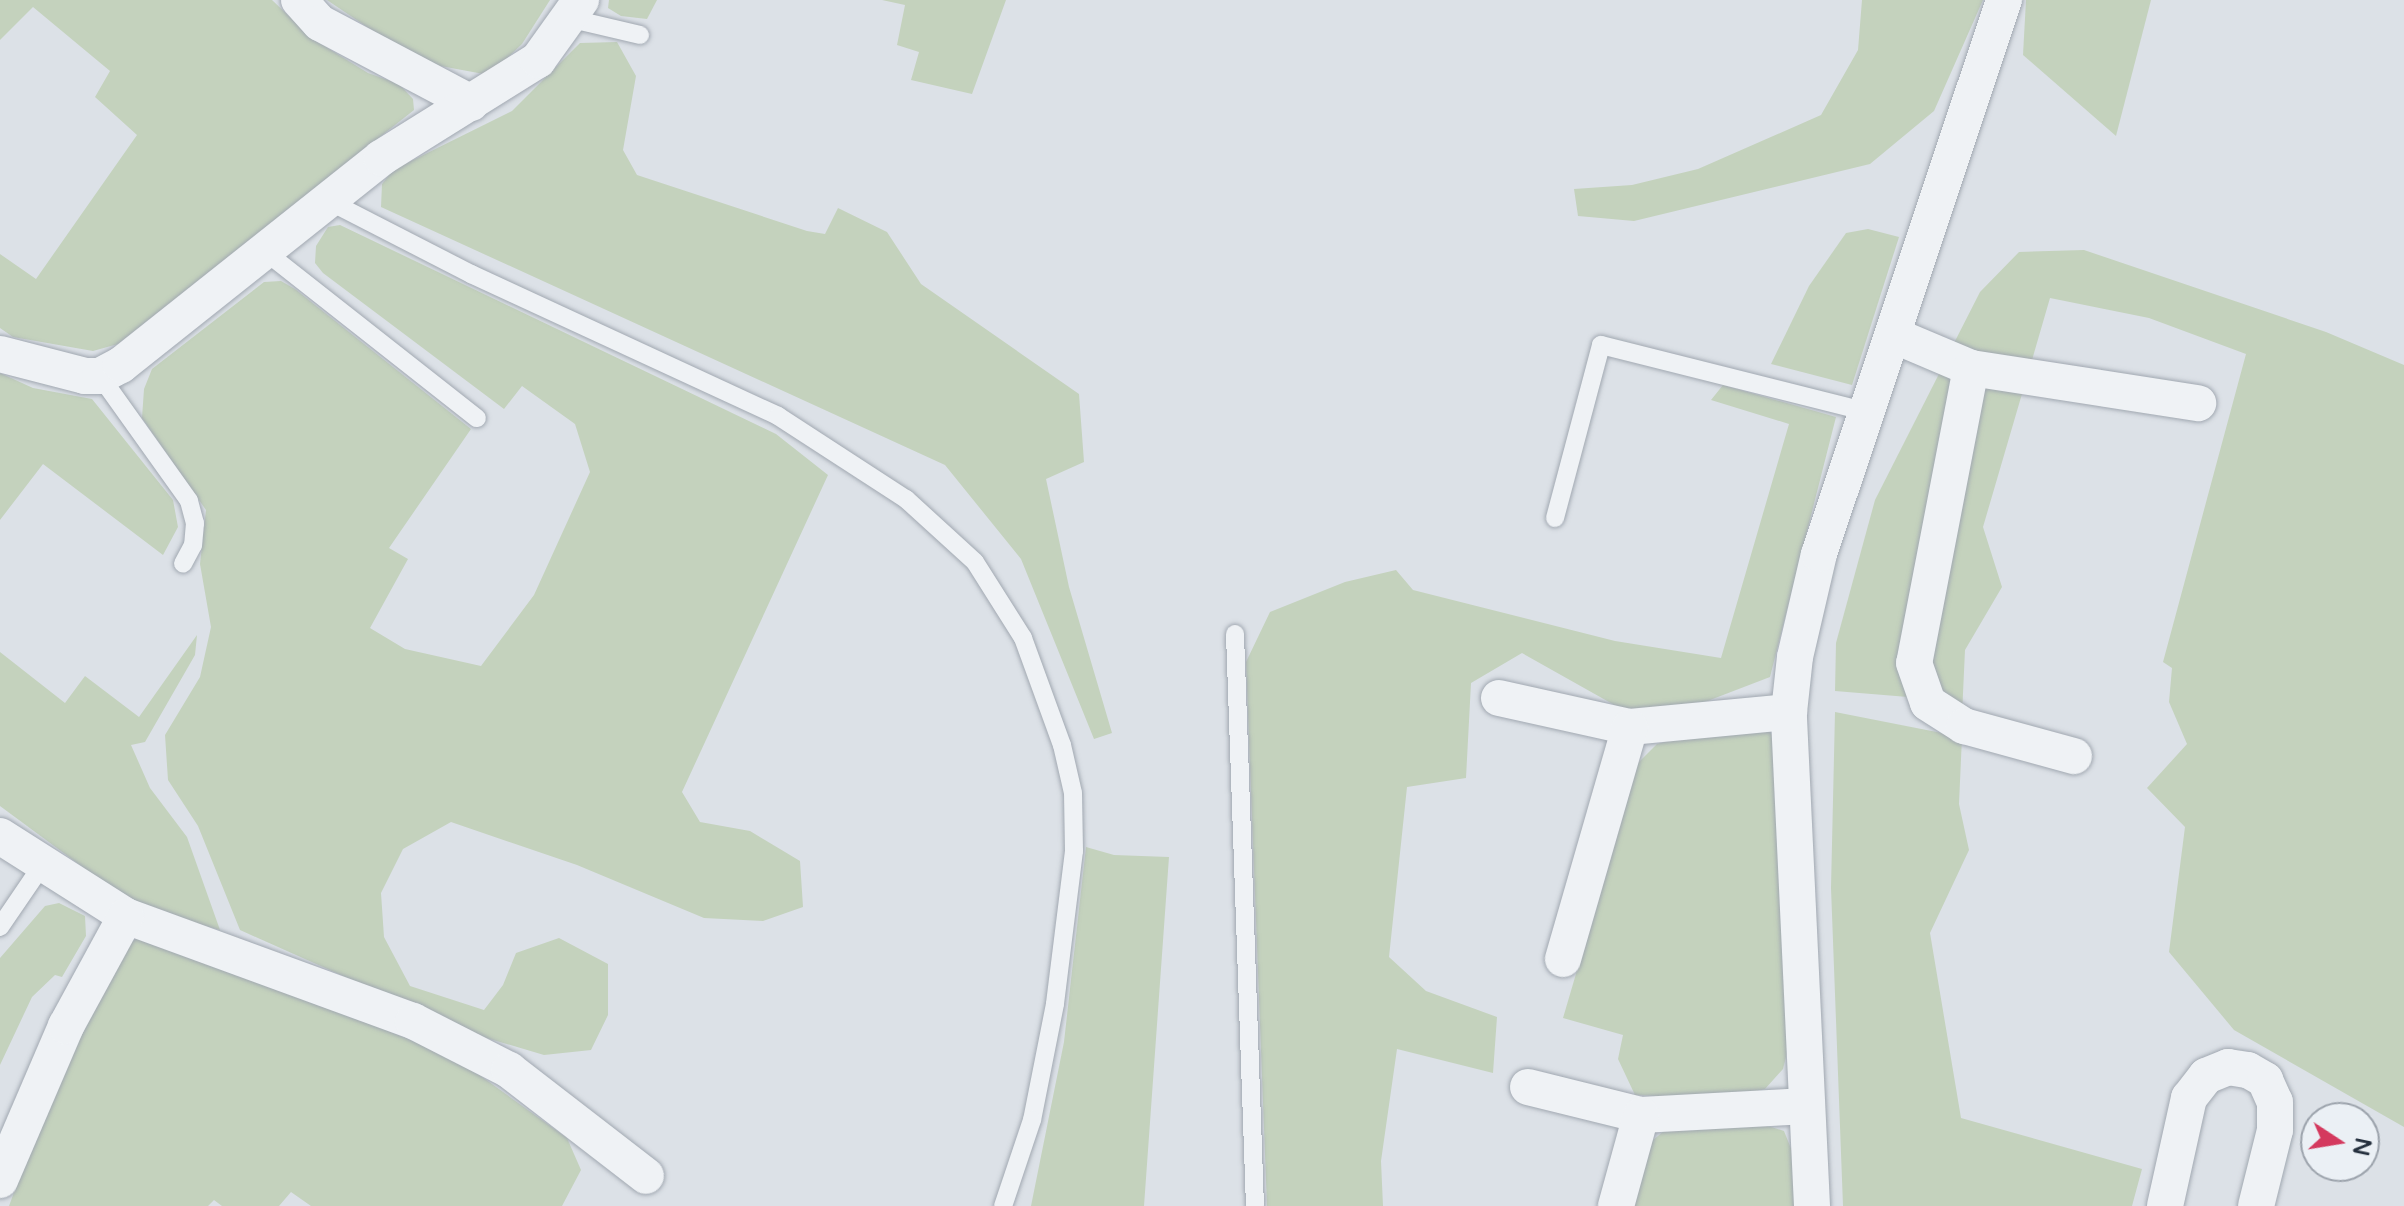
<!DOCTYPE html>
<style>
body{margin:0}
#map{position:relative;width:2404px;height:1206px;overflow:hidden;background:#dce1e7;font-family:"Varela Round",sans-serif}
div>[style]{position:absolute}
.green>*{inset:0;background:#c4d2bd}
.roads{filter:drop-shadow(0 0 2px #a1a8b1) drop-shadow(0 0 2px #a1a8b1)}
.service>*{height:18px;margin:-9px;padding:0 9px;transform-origin:9px;border-radius:9px;background:#eff2f5}
.minor>*{height:36px;margin:-18px;padding:0 18px;transform-origin:18px;border-radius:18px;background:#eff2f5}
span{translate:-50% -50%;white-space:nowrap;text-align:center;line-height:1.15;-webkit-text-stroke:6px #ebf0f5;paint-order:stroke}
.north{position:absolute;left:2300px;top:1102px;width:80px;height:80px;box-sizing:border-box;background:#ebf0f5;border:2px solid #9ca3ac;border-radius:50%;rotate:102deg;font-size:22px;font-weight:700;line-height:32px;text-align:center;color:#25303e}
.north::after{content:'';display:block;margin:auto;width:28px;height:36px;background:#d4395e;clip-path:polygon(50% 0,100% 100%,50% 72%,0 100%)}
</style>
<div id="map">
<div class="green">
<i style="clip-path:polygon(0 0,272px 0,313px 39px,368px 73px,399px 84px,413px 99px,414px 110px,118px 344px,93px 351px,13px 337px,0 328px,0 254px,36px 279px,137px 135px,95px 97px,110px 71px,33px 7px,0 40px)"></i>
<i style="clip-path:polygon(327px 0,550px 0,522px 44px,489px 75px,419px 62px)"></i>
<i style="clip-path:polygon(609px 0,657px 0,647px 19px,621px 16px,608px 8px)"></i>
<i style="clip-path:polygon(882px 0,1006px 0,972px 94px,911px 80px,919px 52px,897px 45px,905px 5px)"></i>
<i style="clip-path:polygon(1862px 0,1983px 0,1934px 111px,1870px 164px,1634px 221px,1578px 216px,1574px 189px,1632px 185px,1698px 169px,1821px 115px,1858px 50px)"></i>
<i style="clip-path:polygon(2026px 0,2151px 0,2116px 136px,2023px 55px)"></i>
<i style="clip-path:polygon(617px 42px,636px 76px,623px 150px,637px 175px,807px 231px,825px 234px,838px 208px,887px 232px,921px 284px,1079px 394px,1084px 462px,1046px 479px,1069px 587px,1112px 733px,1094px 739px,1021px 559px,945px 465px,381px 207px,382px 184px,393px 170px,512px 111px,580px 43px)"></i>
<i style="clip-path:polygon(340px 225px,776px 434px,828px 475px,682px 792px,700px 822px,750px 831px,800px 861px,803px 907px,763px 921px,704px 918px,577px 865px,451px 822px,403px 849px,381px 893px,384px 937px,410px 986px,484px 1010px,503px 985px,516px 953px,559px 938px,608px 964px,608px 1015px,591px 1050px,544px 1055px,473px 1034px,240px 930px,198px 826px,168px 780px,165px 735px,200px 677px,211px 627px,200px 564px,206px 510px,142px 418px,144px 389px,152px 369px,264px 282px,281px 281px,295px 289px,471px 429px,389px 548px,408px 559px,370px 628px,405px 649px,481px 666px,534px 595px,590px 472px,575px 424px,522px 386px,504px 409px,323px 273px,315px 263px,316px 246px,328px 227px)"></i>
<i style="clip-path:polygon(1868px 229px,1899px 237px,1852px 385px,1771px 364px,1809px 286px,1846px 233px)"></i>
<i style="clip-path:polygon(2084px 250px,2326px 332px,2404px 365px,2404px 1127px,2234px 1030px,2169px 952px,2185px 827px,2147px 788px,2187px 744px,2169px 702px,2172px 668px,2163px 662px,2246px 354px,2149px 318px,2050px 298px,2030px 367px,1952px 347px,1980px 292px,2019px 252px)"></i>
<i style="clip-path:polygon(1943px 366px,1960px 377px,1908px 697px,1835px 691px,1836px 643px,1875px 500px)"></i>
<i style="clip-path:polygon(0 373px,33px 388px,92px 399px,173px 500px,178px 527px,163px 555px,43px 464px,0 520px)"></i>
<i style="clip-path:polygon(1979px 383px,2024px 387px,1983px 527px,2002px 587px,1965px 650px,1962px 715px,1935px 694px,1925px 659px)"></i>
<i style="clip-path:polygon(1723px 385px,1836px 417px,1770px 677px,1697px 705px,1625px 711px,1522px 653px,1471px 683px,1466px 778px,1407px 787px,1389px 957px,1426px 991px,1497px 1017px,1493px 1073px,1397px 1049px,1381px 1161px,1383px 1206px,1267px 1206px,1246px 662px,1270px 612px,1345px 582px,1396px 570px,1413px 590px,1615px 641px,1721px 658px,1789px 424px,1711px 400px)"></i>
<i style="clip-path:polygon(197px 635px,195px 655px,145px 742px,131px 745px,150px 788px,187px 837px,220px 930px,157px 912px,111px 888px,0 806px,0 652px,65px 703px,85px 676px,139px 717px)"></i>
<i style="clip-path:polygon(1835px 712px,1962px 737px,1959px 804px,1969px 850px,1930px 933px,1961px 1118px,2142px 1169px,2132px 1206px,1843px 1206px,1831px 888px)"></i>
<i style="clip-path:polygon(1766px 729px,1777px 739px,1792px 1033px,1783px 1069px,1765px 1089px,1726px 1099px,1635px 1095px,1618px 1059px,1623px 1035px,1563px 1018px,1638px 763px,1657px 744px,1685px 736px)"></i>
<i style="clip-path:polygon(1086px 847px,1114px 855px,1169px 857px,1144px 1206px,1031px 1206px,1064px 1042px)"></i>
<i style="clip-path:polygon(59px 903px,85px 916px,86px 936px,62px 977px,55px 975px,32px 997px,0 1065px,0 958px,45px 906px)"></i>
<i style="clip-path:polygon(141px 937px,256px 977px,457px 1059px,567px 1138px,581px 1170px,562px 1206px,311px 1206px,291px 1192px,279px 1206px,222px 1206px,214px 1200px,208px 1206px,9px 1206px,61px 1065px,120px 947px)"></i>
<i style="clip-path:polygon(1671px 1125px,1765px 1125px,1784px 1131px,1794px 1156px,1796px 1206px,1630px 1206px,1652px 1141px)"></i>
</div>
<div class="roads">
<div class="service">
<i style="left:568px;top:18px;width:74px;rotate:13.3deg"></i>
<i style="left:329px;top:201px;width:160px;rotate:27.2deg"></i>
<i style="left:471px;top:274px;width:338px;rotate:24.8deg"></i>
<i style="left:778px;top:416px;width:153px;rotate:33deg"></i>
<i style="left:906px;top:499px;width:93px;rotate:42.4deg"></i>
<i style="left:975px;top:562px;width:90px;rotate:57.7deg"></i>
<i style="left:1023px;top:638px;width:114px;rotate:70deg"></i>
<i style="left:1062px;top:745px;width:49px;rotate:77.1deg"></i>
<i style="left:1073px;top:793px;width:58px;rotate:89deg"></i>
<i style="left:1074px;top:851px;width:154px;rotate:97.1deg"></i>
<i style="left:1055px;top:1004px;width:118px;rotate:101.2deg"></i>
<i style="left:1032px;top:1120px;width:91px;rotate:108.6deg"></i>
<i style="left:267px;top:253px;width:267px;rotate:38.2deg"></i>
<i style="left:100px;top:376px;width:153px;rotate:54.5deg"></i>
<i style="left:189px;top:501px;width:23px;rotate:75deg"></i>
<i style="left:195px;top:523px;width:22px;rotate:95deg"></i>
<i style="left:193px;top:545px;width:21px;rotate:118deg"></i>
<i style="left:1555px;top:518px;width:179px;rotate:-75.1deg"></i>
<i style="left:1601px;top:345px;width:274px;rotate:14.1deg"></i>
<i style="left:1235px;top:634px;width:572px;rotate:88deg"></i>
<i style="left:0;top:927px;width:73px;rotate:-55.7deg"></i>
</div>
<div class="minor">
<i style="left:299px;top:0;width:31px;rotate:48deg"></i>
<i style="left:320px;top:23px;width:171px;rotate:27.9deg"></i>
<i style="left:1893px;top:335px;width:85px;rotate:22.9deg"></i>
<i style="left:1971px;top:368px;width:230px;rotate:8.8deg"></i>
<i style="left:0;top:354px;width:88px;rotate:14.5deg"></i>
<i style="left:85px;top:376px;width:15px"></i>
<i style="left:100px;top:376px;width:24px;rotate:-28deg"></i>
<i style="left:121px;top:365px;width:332px;rotate:-38.5deg"></i>
<i style="left:381px;top:158px;width:185px;rotate:-32deg"></i>
<i style="left:538px;top:60px;width:74px;rotate:-54.4deg"></i>
<i style="left:1971px;top:368px;width:300px;rotate:100.9deg"></i>
<i style="left:1914px;top:663px;width:42px;rotate:70.7deg"></i>
<i style="left:1928px;top:703px;width:43px;rotate:32.6deg"></i>
<i style="left:1964px;top:726px;width:114px;rotate:15.3deg"></i>
<i style="left:1499px;top:698px;width:134px;rotate:12.5deg"></i>
<i style="left:1630px;top:727px;width:160px;rotate:-5.4deg"></i>
<i style="left:0;top:836px;width:149px;rotate:32.4deg"></i>
<i style="left:126px;top:916px;width:306px;rotate:20.1deg"></i>
<i style="left:413px;top:1021px;width:108px;rotate:27deg"></i>
<i style="left:509px;top:1070px;width:173px;rotate:37.7deg"></i>
<i style="left:1563px;top:959px;width:241px;rotate:-73.9deg"></i>
<i style="left:1528px;top:1087px;width:116px;rotate:13.9deg"></i>
<i style="left:1641px;top:1115px;width:166px;rotate:-3.1deg"></i>
<i style="left:0;top:1180px;width:168px;rotate:-66.8deg"></i>
<i style="left:66px;top:1026px;width:125px;rotate:-61.4deg"></i>
<i style="left:1616px;top:1206px;width:94px;rotate:-74.6deg"></i>
<i style="left:1812px;top:1206px;width:495px;rotate:-92.7deg"></i>
<i style="left:1789px;top:712px;width:55px;rotate:-83.8deg"></i>
<i style="left:1795px;top:657px;width:106px;rotate:-76.9deg"></i>
<i style="left:1819px;top:554px;width:584px;rotate:-71.53deg"></i>
<i style="left:2165px;top:1206px;width:111px;rotate:-77.5deg"></i>
<i style="left:2189px;top:1098px;width:28px;rotate:-52deg"></i>
<i style="left:2206px;top:1076px;width:24px;rotate:-22deg"></i>
<i style="left:2228px;top:1067px;width:20px;rotate:9deg"></i>
<i style="left:2248px;top:1070px;width:20px;rotate:30deg"></i>
<i style="left:2265px;top:1080px;width:24px;rotate:66deg"></i>
<i style="left:2275px;top:1102px;width:28px;rotate:90deg"></i>
<i style="left:2275px;top:1130px;width:78px;rotate:104deg"></i>
</div>
</div>
<div class="north">N</div>
</div>
